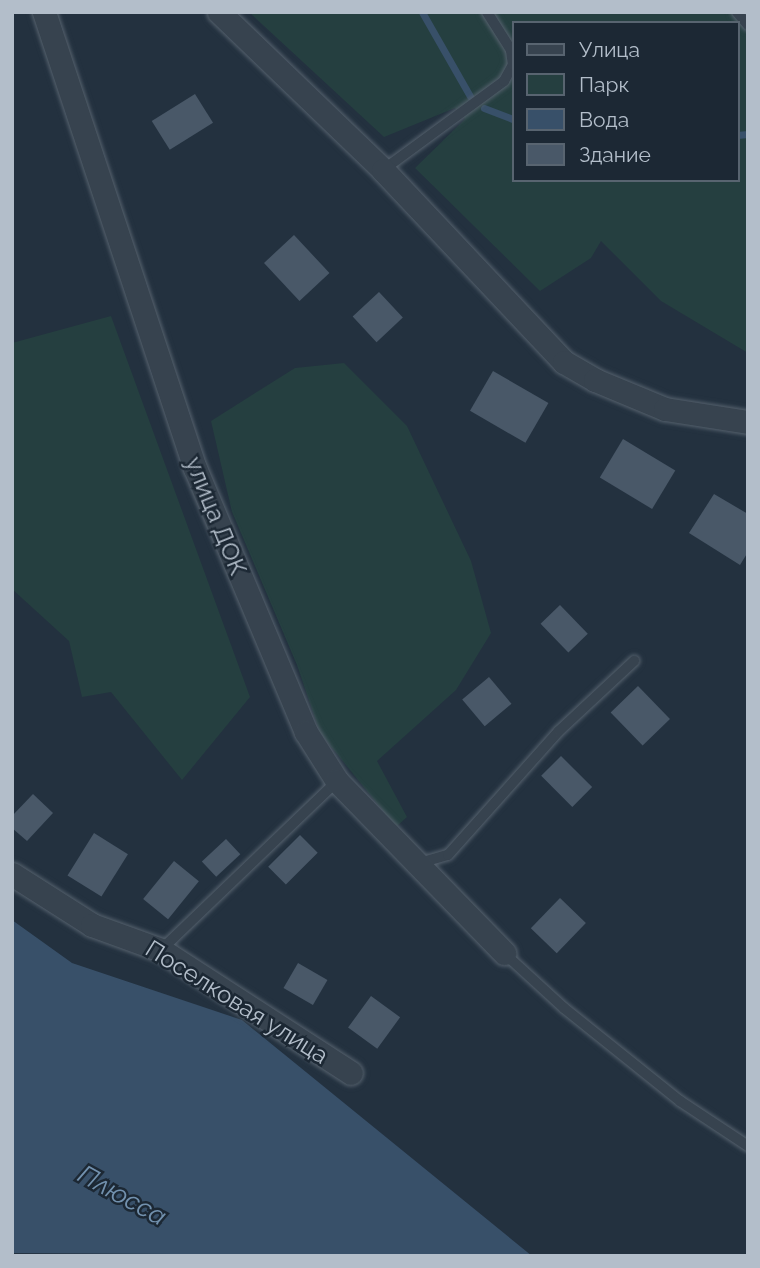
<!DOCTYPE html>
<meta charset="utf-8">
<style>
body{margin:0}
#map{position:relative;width:760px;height:1268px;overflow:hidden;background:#23313f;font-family:Raleway,sans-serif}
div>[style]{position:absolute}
.green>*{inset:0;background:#253f40}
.water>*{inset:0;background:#385069}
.stream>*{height:7px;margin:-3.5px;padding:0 3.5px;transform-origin:3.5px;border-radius:3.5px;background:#385069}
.building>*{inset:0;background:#495868;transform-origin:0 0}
.roads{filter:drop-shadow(0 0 2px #55616d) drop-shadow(0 0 2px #55616d)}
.service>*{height:10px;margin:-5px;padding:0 5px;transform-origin:5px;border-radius:5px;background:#37434f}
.minor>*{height:23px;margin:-11.5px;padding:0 11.5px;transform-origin:11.5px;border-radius:11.5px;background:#37434f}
span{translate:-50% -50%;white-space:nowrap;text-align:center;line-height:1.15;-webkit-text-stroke:5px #1c2834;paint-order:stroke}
.street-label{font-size:24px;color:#b3beca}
.water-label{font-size:26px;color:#7291ae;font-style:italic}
.frame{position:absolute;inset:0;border:14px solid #b3beca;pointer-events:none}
.legend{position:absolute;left:512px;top:21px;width:228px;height:161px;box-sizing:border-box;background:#1c2834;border:2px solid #586470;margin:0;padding:9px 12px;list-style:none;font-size:21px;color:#b3beca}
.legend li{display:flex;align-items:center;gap:14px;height:35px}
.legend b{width:35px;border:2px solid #586470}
</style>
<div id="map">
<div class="green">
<i style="clip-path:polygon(evenodd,249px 12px,748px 12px,748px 353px,661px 301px,601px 241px,591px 258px,540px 291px,415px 168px,465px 119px,455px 108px,384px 137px,249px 12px,513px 23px,737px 23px,737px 180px,513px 180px,513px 23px)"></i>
<i style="clip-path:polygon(111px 316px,250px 697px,182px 780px,111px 692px,82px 697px,69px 641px,12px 589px,12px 343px)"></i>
<i style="clip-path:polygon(344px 363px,407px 426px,471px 561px,491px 633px,456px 690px,377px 761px,407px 817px,396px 827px,320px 733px,297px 665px,232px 512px,211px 421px,295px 368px)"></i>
</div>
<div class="water">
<i style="clip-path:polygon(12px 920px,72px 963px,242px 1020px,532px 1256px,12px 1253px)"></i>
</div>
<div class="stream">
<i style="left:422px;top:12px;width:97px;rotate:60.3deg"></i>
<i style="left:484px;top:108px;width:31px;rotate:21deg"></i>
<i style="left:737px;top:135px;width:11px;rotate:-5deg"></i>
</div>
<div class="building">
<i style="left:195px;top:94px;width:34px;height:51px;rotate:58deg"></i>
<i style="left:294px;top:235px;width:52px;height:41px;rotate:47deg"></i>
<i style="left:379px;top:292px;width:35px;height:36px;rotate:47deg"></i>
<i style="left:493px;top:371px;width:64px;height:46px;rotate:30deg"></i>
<i style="left:623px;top:439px;width:61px;height:45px;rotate:31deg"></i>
<i style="clip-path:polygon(714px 494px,748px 514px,748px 552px,740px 565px,689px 533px)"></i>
<i style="left:560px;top:605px;width:40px;height:27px;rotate:46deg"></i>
<i style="left:489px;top:677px;width:35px;height:35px;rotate:50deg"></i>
<i style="left:638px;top:686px;width:46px;height:38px;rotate:46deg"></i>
<i style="left:561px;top:756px;width:44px;height:28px;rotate:45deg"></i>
<i style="clip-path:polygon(33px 794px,53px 813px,27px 841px,12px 828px,12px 816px)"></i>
<i style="left:94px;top:833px;width:40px;height:50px;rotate:32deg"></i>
<i style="left:300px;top:835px;width:25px;height:45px;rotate:45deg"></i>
<i style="left:226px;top:839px;width:21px;height:33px;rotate:47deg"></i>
<i style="left:174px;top:861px;width:32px;height:49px;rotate:39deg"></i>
<i style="left:560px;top:898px;width:36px;height:42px;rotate:44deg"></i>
<i style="left:298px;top:963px;width:34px;height:29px;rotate:30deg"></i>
<i style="left:371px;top:996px;width:36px;height:39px;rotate:36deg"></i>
</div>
<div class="roads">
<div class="service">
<i style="left:737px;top:12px;width:17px;rotate:50deg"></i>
<i style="left:383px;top:170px;width:150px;rotate:-36.3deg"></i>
<i style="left:504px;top:81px;width:18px;rotate:-61deg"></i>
<i style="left:513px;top:65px;width:15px;rotate:-98deg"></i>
<i style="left:511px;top:50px;width:45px;rotate:-122.3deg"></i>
<i style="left:416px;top:864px;width:33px;rotate:-16deg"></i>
<i style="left:448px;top:855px;width:166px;rotate:-48.2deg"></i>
<i style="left:559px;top:731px;width:103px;rotate:-43deg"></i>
<i style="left:161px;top:950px;width:244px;rotate:-43.8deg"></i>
<i style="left:504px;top:953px;width:81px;rotate:42.5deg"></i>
<i style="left:564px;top:1008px;width:149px;rotate:38.7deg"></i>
<i style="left:680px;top:1101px;width:82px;rotate:33.5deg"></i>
</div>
<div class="minor">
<i style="left:44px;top:12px;width:480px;rotate:71.7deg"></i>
<i style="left:195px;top:468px;width:286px;rotate:67.2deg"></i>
<i style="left:306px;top:732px;width:58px;rotate:57.7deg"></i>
<i style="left:337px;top:781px;width:240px;rotate:45.8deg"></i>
<i style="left:219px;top:12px;width:228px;rotate:43.9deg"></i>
<i style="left:383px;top:170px;width:264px;rotate:46.7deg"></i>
<i style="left:564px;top:362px;width:36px;rotate:30deg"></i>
<i style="left:595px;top:380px;width:76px;rotate:22.5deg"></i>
<i style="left:665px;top:409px;width:84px;rotate:8.9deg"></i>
<i style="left:12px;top:874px;width:95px;rotate:32.5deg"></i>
<i style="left:92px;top:925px;width:73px;rotate:19.9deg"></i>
<i style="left:161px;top:950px;width:226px;rotate:32.9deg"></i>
</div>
</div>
<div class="street-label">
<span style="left:216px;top:516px;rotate:68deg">улица ДОК</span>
<span style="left:237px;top:1002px;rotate:32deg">Поселковая улица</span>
</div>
<div class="water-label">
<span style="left:122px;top:1196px;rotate:29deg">Плюсса</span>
</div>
<div class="frame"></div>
<ul class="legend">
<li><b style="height:9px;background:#37434f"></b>Улица</li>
<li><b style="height:19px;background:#253f40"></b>Парк</li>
<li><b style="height:19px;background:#385069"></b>Вода</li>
<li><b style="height:19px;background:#495868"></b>Здание</li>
</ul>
</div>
